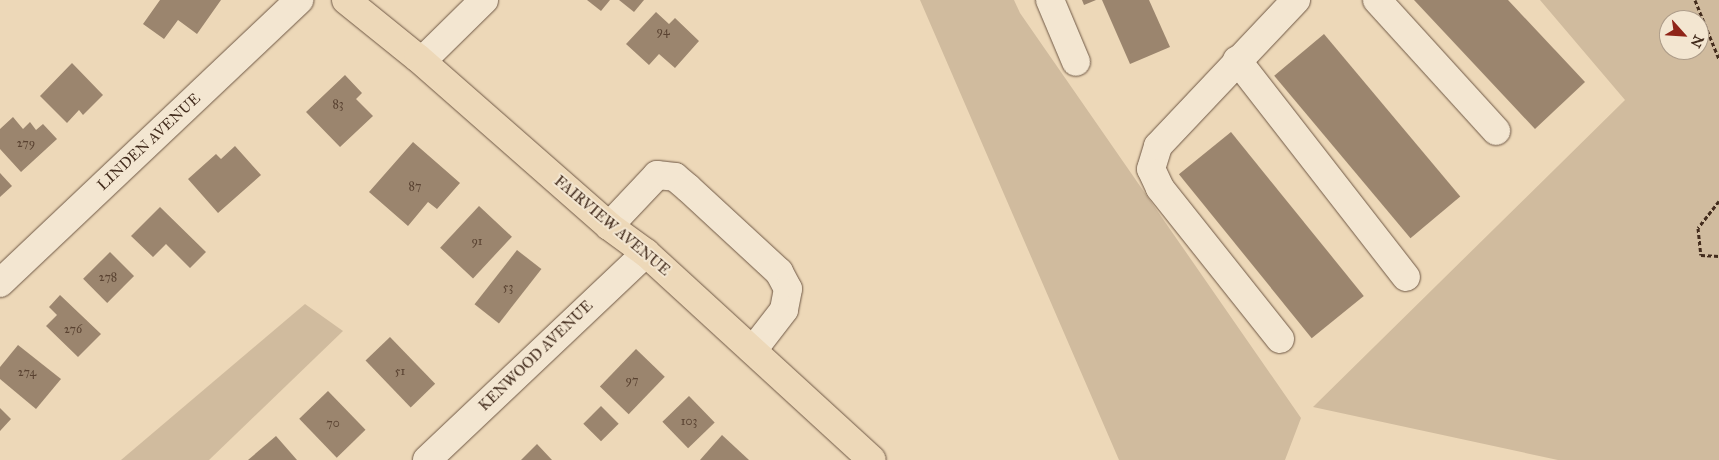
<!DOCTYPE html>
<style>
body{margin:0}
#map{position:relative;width:1719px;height:460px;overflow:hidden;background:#edd8b8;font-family:"IM FELL Great Primer",serif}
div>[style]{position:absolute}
.green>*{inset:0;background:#d0bb9e}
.building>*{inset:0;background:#9b856e;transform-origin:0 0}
.path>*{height:3px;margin-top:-1.5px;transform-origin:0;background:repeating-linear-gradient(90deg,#432c1d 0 4px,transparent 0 6.5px)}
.roads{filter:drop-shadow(0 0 1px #6e5744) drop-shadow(0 0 1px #6e5744)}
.minor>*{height:28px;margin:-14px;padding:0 14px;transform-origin:14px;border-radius:14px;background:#f3e6d1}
.major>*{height:28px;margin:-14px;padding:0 14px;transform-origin:14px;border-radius:14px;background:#edd8b8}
span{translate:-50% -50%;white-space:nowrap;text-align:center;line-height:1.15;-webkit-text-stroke:4px #f3e6d1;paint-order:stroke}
.number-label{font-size:12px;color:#594231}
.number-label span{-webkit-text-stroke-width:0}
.street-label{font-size:15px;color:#432c1d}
.north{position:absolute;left:1659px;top:10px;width:50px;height:50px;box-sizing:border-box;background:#f3e6d1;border:1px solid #ad9c89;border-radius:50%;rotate:116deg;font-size:14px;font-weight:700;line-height:20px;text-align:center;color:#432c1d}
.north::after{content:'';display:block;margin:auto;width:18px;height:22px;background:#8f2418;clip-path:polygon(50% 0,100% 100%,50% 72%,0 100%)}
</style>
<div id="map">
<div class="green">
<i style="clip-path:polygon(920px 0,1014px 0,1020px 13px,1301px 418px,1285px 460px,1119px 460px)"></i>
<i style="clip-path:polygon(evenodd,1540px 0,1719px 0,1719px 460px,1558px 460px,1313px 407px,1625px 100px,1540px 0,1669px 20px,1699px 20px,1699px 50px,1669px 50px,1669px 20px)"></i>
<i style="clip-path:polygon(305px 304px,343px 331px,209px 460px,121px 460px)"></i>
</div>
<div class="building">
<i style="clip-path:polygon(160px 0,221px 0,197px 34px,178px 20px,164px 39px,143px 24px)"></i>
<i style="clip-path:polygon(587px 0,610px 0,601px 11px)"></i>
<i style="clip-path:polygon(619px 0,644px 0,634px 12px)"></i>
<i style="clip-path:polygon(1082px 0,1096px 0,1084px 5px)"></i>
<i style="clip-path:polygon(1102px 0,1149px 0,1170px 47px,1130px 64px)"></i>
<i style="clip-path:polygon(1414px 0,1508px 0,1585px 82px,1535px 129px)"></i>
<i style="clip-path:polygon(656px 12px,669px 24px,675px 18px,699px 41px,675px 68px,659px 54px,649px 65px,626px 44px)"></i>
<i style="left:1324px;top:34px;width:212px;height:65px;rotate:50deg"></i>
<i style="clip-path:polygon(72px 63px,103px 95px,83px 115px,79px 110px,67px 123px,40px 96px)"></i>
<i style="clip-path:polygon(345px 75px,362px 93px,356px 99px,373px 116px,340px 147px,306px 112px)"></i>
<i style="clip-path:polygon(13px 117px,23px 129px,30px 122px,36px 130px,43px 124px,57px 139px,21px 172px,0 149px,0 129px)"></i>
<i style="left:1231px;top:132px;width:211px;height:67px;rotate:51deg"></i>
<i style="clip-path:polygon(413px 142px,460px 183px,437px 209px,428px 202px,408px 226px,369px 192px)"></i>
<i style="clip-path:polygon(235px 146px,261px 175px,218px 213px,188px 179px,216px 154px,221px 159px)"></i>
<i style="clip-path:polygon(0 173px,12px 186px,0 197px)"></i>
<i style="left:479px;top:206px;width:45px;height:57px;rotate:43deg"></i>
<i style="clip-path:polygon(160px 207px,206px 252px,190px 268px,166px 244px,153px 257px,131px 236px)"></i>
<i style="left:517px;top:250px;width:31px;height:69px;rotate:38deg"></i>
<i style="left:110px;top:252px;width:34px;height:38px;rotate:45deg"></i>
<i style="clip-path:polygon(60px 295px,101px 334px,78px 357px,46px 326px,57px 315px,49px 307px)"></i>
<i style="left:390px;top:337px;width:65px;height:34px;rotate:46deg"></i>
<i style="clip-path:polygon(18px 345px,61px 379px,36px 409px,0 379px,0 367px)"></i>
<i style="left:636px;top:349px;width:40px;height:52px;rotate:44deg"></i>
<i style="left:328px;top:391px;width:54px;height:40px;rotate:46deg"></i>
<i style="left:689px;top:396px;width:37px;height:37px;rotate:46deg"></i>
<i style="left:601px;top:406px;width:25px;height:25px;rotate:45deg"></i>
<i style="clip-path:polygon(0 408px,11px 419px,0 431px)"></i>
<i style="clip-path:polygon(722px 435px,749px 460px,700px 460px)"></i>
<i style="clip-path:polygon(276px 436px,297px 460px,248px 460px)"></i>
<i style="clip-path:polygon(537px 444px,552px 460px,521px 460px)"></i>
</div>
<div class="path">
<i style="left:1695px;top:0;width:64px;rotate:67.9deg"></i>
<i style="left:1719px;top:201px;width:34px;rotate:128deg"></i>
<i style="left:1698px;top:228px;width:27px;rotate:84deg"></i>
<i style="left:1701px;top:255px;width:18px;rotate:3deg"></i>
</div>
<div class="roads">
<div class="minor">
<i style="left:1050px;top:0;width:67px;rotate:67.2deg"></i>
<i style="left:1377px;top:0;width:177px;rotate:47.7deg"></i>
<i style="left:1237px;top:60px;width:275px;rotate:52.1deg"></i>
<i style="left:422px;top:61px;width:87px;rotate:-44.5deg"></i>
<i style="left:609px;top:226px;width:70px;rotate:-46.7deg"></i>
<i style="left:657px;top:175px;width:18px;rotate:6deg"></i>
<i style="left:675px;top:177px;width:17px;rotate:40deg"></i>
<i style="left:688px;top:188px;width:124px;rotate:42.7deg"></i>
<i style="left:779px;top:272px;width:19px;rotate:62deg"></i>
<i style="left:788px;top:289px;width:21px;rotate:101deg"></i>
<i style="left:784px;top:310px;width:51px;rotate:127.8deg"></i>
<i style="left:0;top:283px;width:412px;rotate:-43.4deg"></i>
<i style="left:1280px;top:339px;width:193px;rotate:-128.5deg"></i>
<i style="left:1160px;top:188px;width:21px;rotate:-115deg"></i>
<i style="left:1151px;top:169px;width:24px;rotate:-73deg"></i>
<i style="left:1158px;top:146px;width:201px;rotate:-46.6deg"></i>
<i style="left:427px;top:460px;width:301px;rotate:-43.4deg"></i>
</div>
<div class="major">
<i style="left:346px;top:0;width:92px;rotate:38.9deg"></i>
<i style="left:418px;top:58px;width:254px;rotate:41.3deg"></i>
<i style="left:609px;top:226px;width:46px;rotate:36.1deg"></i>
<i style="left:646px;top:253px;width:306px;rotate:42.5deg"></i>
</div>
</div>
<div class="number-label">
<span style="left:663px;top:32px">94</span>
<span style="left:338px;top:105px">83</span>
<span style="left:26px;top:144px">279</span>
<span style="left:415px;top:187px">87</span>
<span style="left:477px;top:242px">91</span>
<span style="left:108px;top:278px">278</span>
<span style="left:508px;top:288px">53</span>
<span style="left:73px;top:330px">276</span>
<span style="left:400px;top:372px">51</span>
<span style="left:27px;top:373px">274</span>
<span style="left:632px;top:381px">97</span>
<span style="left:689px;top:422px">103</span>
<span style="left:333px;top:424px">70</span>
</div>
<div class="street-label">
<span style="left:149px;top:142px;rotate:-43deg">LINDEN AVENUE</span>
<span style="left:612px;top:226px;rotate:40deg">FAIRVIEW AVENUE</span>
<span style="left:536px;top:356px;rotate:-44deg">KENWOOD AVENUE</span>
</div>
<div class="north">N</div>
</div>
